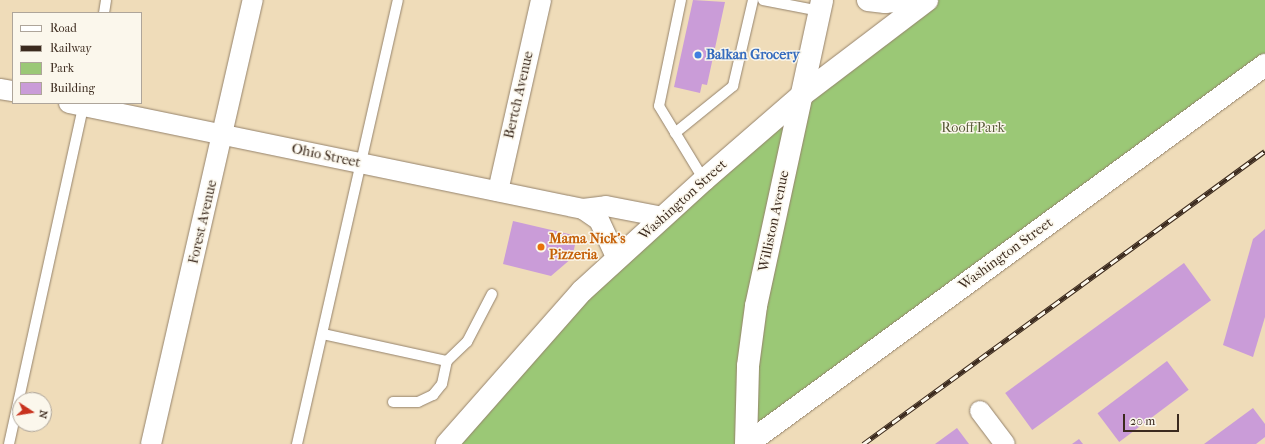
<!DOCTYPE html>
<style>
body{margin:0}
#map{position:relative;width:1265px;height:444px;overflow:hidden;background:#efdcb9;font-family:"IM FELL French Canon",serif}
div>[style]{position:absolute}
.green>*{inset:0;background:#9bc876}
.building>*{inset:0;background:#ca9cd8;transform-origin:0 0}
.roads{filter:drop-shadow(0 0 1px #95836c) drop-shadow(0 0 1px #95836c)}
.service>*{height:10px;margin:-5px;padding:0 5px;transform-origin:5px;border-radius:5px;background:#fff}
.minor>*{height:20px;margin:-10px;padding:0 10px;transform-origin:10px;border-radius:10px;background:#fff}
.secondary>*{height:22px;margin:-11px;padding:0 11px;transform-origin:11px;border-radius:11px;background:#fff}
.trunk>*{height:22px;margin:-11px;padding:0 11px;transform-origin:11px;border-radius:11px;background:#fff}
.rail>*{height:4.5px;margin-top:-2.25px;transform-origin:0;background:repeating-linear-gradient(90deg,#fbf7ec 0 9px,#3b2a1e 0 18px);box-sizing:border-box;border-block:1px solid #3b2a1e}
.dots>*{width:11px;height:11px;translate:-50% -50%;box-sizing:border-box;border:2px solid #fbf7ec;border-radius:50%}
span{translate:-50% -50%;white-space:nowrap;text-align:center;line-height:1.15;-webkit-text-stroke:3px #fbf7ec;paint-order:stroke}
.shop-label{font-size:14px;color:#366cbe;font-weight:700}
.left{translate:0 -50%;text-align:left}
.street-label{font-size:14px;color:#3b2a1e}
.park-label{font-size:14px;color:#585938}
.food-label{font-size:14px;color:#c56008;font-weight:700}
.legend{position:absolute;left:12px;top:12px;width:130px;height:92px;box-sizing:border-box;background:#fbf7ec;border:1px solid #aea59a;margin:0;padding:5px 7px;list-style:none;font-size:12px;color:#3b2a1e}
.legend li{display:flex;align-items:center;gap:8px;height:20px}
.legend b{width:20px;border:1px solid #aea59a}
.north{position:absolute;left:12px;top:392px;width:40px;height:40px;box-sizing:border-box;background:#fbf7ec;border:1px solid #aea59a;border-radius:50%;rotate:102deg;font-size:11px;font-weight:700;line-height:16px;text-align:center;color:#3b2a1e}
.north::after{content:'';display:block;margin:auto;width:14px;height:18px;background:#c8321e;clip-path:polygon(50% 0,100% 100%,50% 72%,0 100%)}
.scale{position:absolute;left:1123px;top:414px;width:56px;height:18px;box-sizing:border-box;border:2px solid #3b2a1e;border-top:0;padding-left:5px;font-size:12px;line-height:14px;white-space:nowrap;color:#3b2a1e;-webkit-text-stroke:3px #fbf7ec;paint-order:stroke}
</style>
<div id="map">
<div class="green">
<i style="clip-path:polygon(931px 0,1265px 0,1265px 74px,759px 444px,445px 444px,582px 291px)"></i>
</div>
<div class="building">
<i style="clip-path:polygon(693px 0,725px 2px,707px 85px,702px 84px,700px 93px,674px 87px)"></i>
<i style="clip-path:polygon(513px 221px,577px 236px,572px 258px,551px 276px,503px 264px)"></i>
<i style="clip-path:polygon(1265px 229px,1265px 317px,1253px 357px,1223px 345px,1253px 239px)"></i>
<i style="left:1184px;top:263px;width:46px;height:221px;rotate:54deg"></i>
<i style="left:1167px;top:361px;width:36px;height:87px;rotate:53deg"></i>
<i style="clip-path:polygon(1253px 408px,1265px 424px,1265px 437px,1256px 444px,1204px 444px)"></i>
<i style="clip-path:polygon(957px 428px,969px 444px,935px 444px)"></i>
<i style="clip-path:polygon(1079px 439px,1083px 444px,1072px 444px)"></i>
</div>
<div class="roads">
<div class="service">
<i style="left:681px;top:0;width:108px;rotate:101.7deg"></i>
<i style="left:659px;top:106px;width:87px;rotate:58.7deg"></i>
<i style="left:763px;top:0;width:58px;rotate:10.9deg"></i>
<i style="left:104px;top:13px;width:13px;rotate:-81deg"></i>
<i style="left:675px;top:133px;width:75px;rotate:-39deg"></i>
<i style="left:733px;top:86px;width:88px;rotate:-76.9deg"></i>
<i style="left:323px;top:334px;width:127px;rotate:12.3deg"></i>
<i style="left:393px;top:402px;width:25px"></i>
<i style="left:418px;top:402px;width:17px;rotate:-25deg"></i>
<i style="left:433px;top:395px;width:14px;rotate:-51deg"></i>
<i style="left:442px;top:384px;width:24px;rotate:-78deg"></i>
<i style="left:447px;top:361px;width:28px;rotate:-44deg"></i>
<i style="left:467px;top:342px;width:54px;rotate:-62.5deg"></i>
<i style="left:9px;top:444px;width:349px;rotate:-77.6deg"></i>
<i style="left:297px;top:444px;width:455px;rotate:-77.2deg"></i>
</div>
<div class="minor">
<i style="left:0;top:89px;width:13px;rotate:9deg"></i>
<i style="left:69px;top:103px;width:525px;rotate:11.65deg"></i>
<i style="left:583px;top:209px;width:23px;rotate:-7deg"></i>
<i style="left:606px;top:206px;width:58px;rotate:10.9deg"></i>
<i style="left:498px;top:191px;width:196px;rotate:-77.3deg"></i>
<i style="left:583px;top:209px;width:19px;rotate:35deg"></i>
<i style="left:599px;top:220px;width:43px;rotate:65.2deg"></i>
<i style="left:980px;top:411px;width:41px;rotate:52.9deg"></i>
<i style="left:151px;top:444px;width:456px;rotate:-77.1deg"></i>
</div>
<div class="secondary">
<i style="left:746px;top:444px;width:78px;rotate:-88.5deg"></i>
<i style="left:748px;top:366px;width:61px;rotate:-82.4deg"></i>
<i style="left:756px;top:306px;width:313px;rotate:-77.8deg"></i>
</div>
<div class="trunk">
<i style="left:868px;top:0;width:17px;rotate:7deg"></i>
<i style="left:885px;top:2px;width:19px;rotate:-6deg"></i>
<i style="left:447px;top:444px;width:204px;rotate:-48.6deg"></i>
<i style="left:582px;top:291px;width:165px;rotate:-42.3deg"></i>
<i style="left:704px;top:180px;width:130px;rotate:-40.9deg"></i>
<i style="left:802px;top:95px;width:157px;rotate:-37.2deg"></i>
<i style="left:747px;top:444px;width:642px;rotate:-36.19deg"></i>
</div>
</div>
<div class="rail">
<i style="left:863px;top:444px;width:497px;rotate:-36.1deg"></i>
</div>
<div class="dots">
<i style="left:698px;top:55px;background:#3f7fe0"></i>
<i style="left:541px;top:247px;background:#e8710a"></i>
</div>
<div class="shop-label">
<span class="left" style="left:706px;top:55px">Balkan Grocery</span>
</div>
<div class="street-label">
<span style="left:519px;top:95px;rotate:-77deg">Bertch Avenue</span>
<span style="left:326px;top:156px;rotate:12deg">Ohio Street</span>
<span style="left:683px;top:200px;rotate:-42deg">Washington Street</span>
<span style="left:774px;top:221px;rotate:-78deg">Williston Avenue</span>
<span style="left:203px;top:222px;rotate:-77deg">Forest Avenue</span>
<span style="left:1006px;top:254px;rotate:-36deg">Washington Street</span>
</div>
<div class="park-label">
<span style="left:973px;top:128px">Rooff Park</span>
</div>
<div class="food-label">
<span class="left" style="left:549px;top:247px">Mama Nick's<br>Pizzeria</span>
</div>
<ul class="legend">
<li><b style="height:5px;background:#fff"></b>Road</li>
<li><b style="height:5px;background:#3b2a1e"></b>Railway</li>
<li><b style="height:11px;background:#9bc876"></b>Park</li>
<li><b style="height:11px;background:#ca9cd8"></b>Building</li>
</ul>
<div class="north">N</div>
<div class="scale">20 m</div>
</div>
